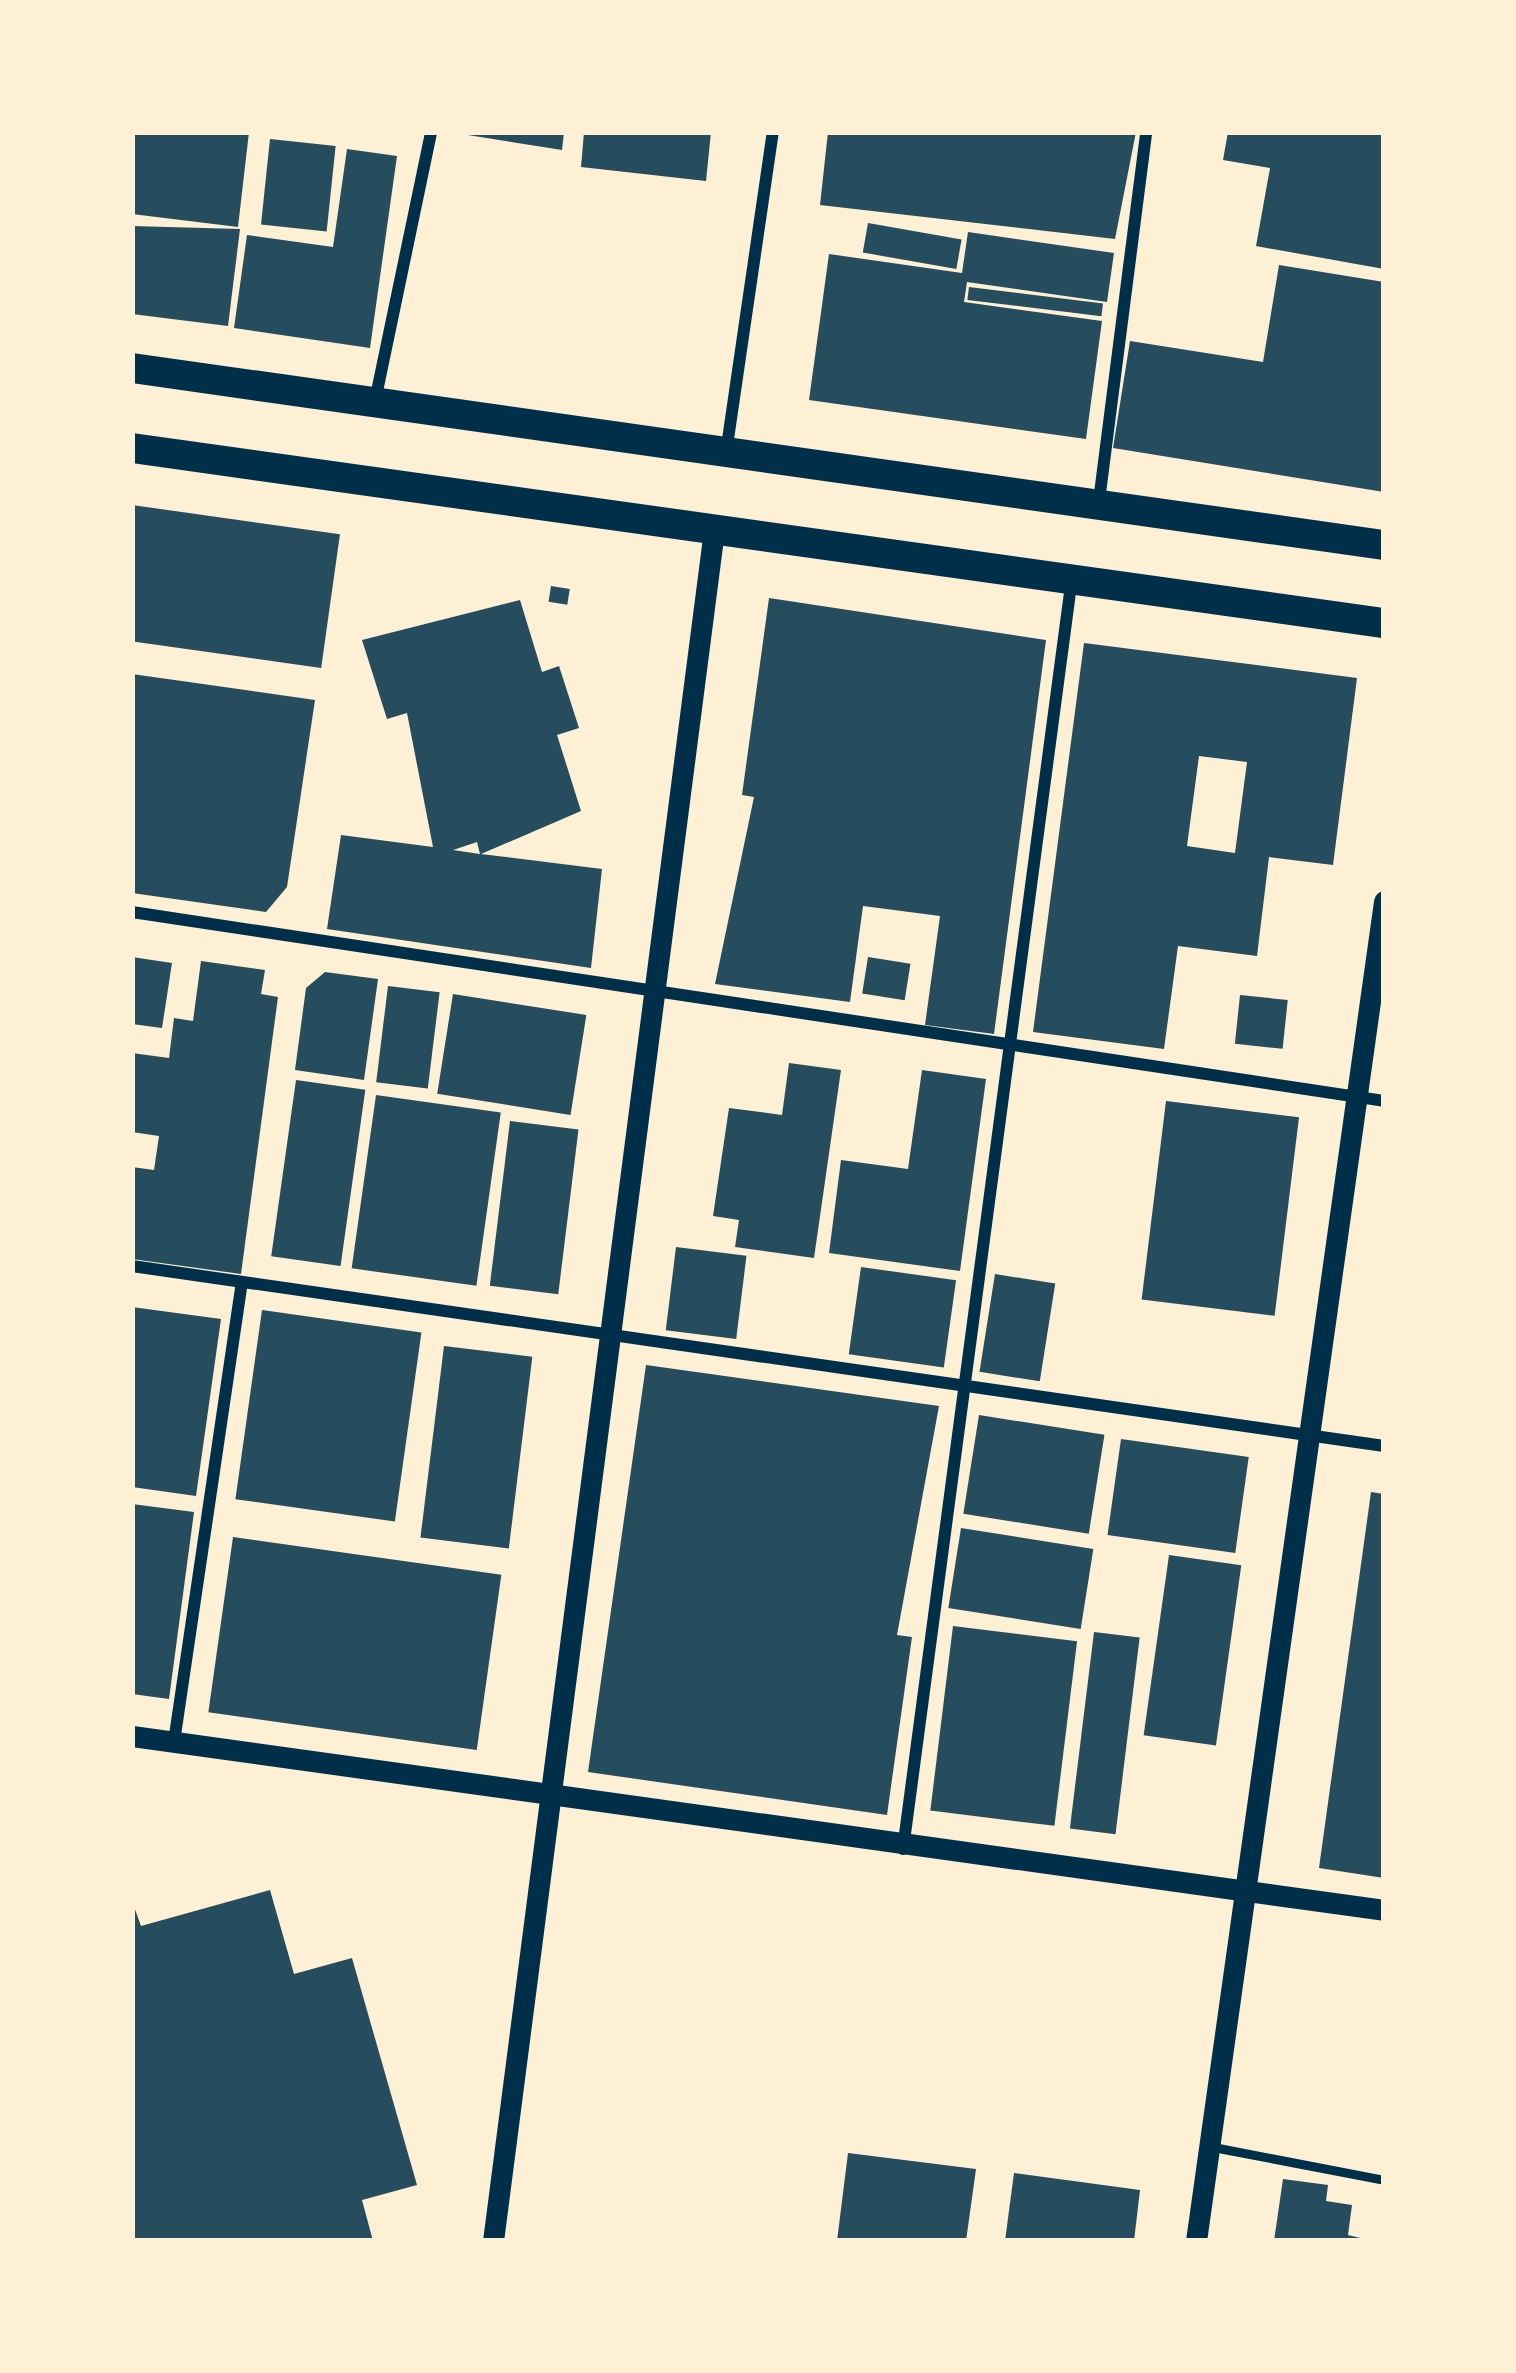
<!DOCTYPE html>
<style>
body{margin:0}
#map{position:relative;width:1516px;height:2373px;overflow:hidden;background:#fdf0d5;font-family:Inter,sans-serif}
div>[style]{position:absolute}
.building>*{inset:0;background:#264d5e;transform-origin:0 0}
.service>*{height:9px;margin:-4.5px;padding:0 4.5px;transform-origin:4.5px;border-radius:4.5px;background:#003049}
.minor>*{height:12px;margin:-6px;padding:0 6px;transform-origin:6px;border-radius:6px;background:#003049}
.tertiary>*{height:21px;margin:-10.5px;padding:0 10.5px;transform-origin:10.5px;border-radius:10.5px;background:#003049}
.primary>*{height:30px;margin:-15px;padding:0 15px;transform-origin:15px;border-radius:15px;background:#003049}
span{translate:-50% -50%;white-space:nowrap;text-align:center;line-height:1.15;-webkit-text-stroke:12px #fdf0d5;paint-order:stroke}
.frame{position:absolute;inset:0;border:135px solid #fdf0d5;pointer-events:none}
</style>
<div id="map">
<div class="building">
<i style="clip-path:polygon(132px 132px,249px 132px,238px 227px,132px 214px)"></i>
<i style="clip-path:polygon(449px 132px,564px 132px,562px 150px)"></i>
<i style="clip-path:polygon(584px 132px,711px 132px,706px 181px,581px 167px)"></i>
<i style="clip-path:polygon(828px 132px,1136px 132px,1115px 239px,820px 205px)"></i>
<i style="clip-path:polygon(1228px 132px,1384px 132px,1384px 269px,1256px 246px,1270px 168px,1223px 160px)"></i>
<i style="left:270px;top:139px;width:66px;height:86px;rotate:6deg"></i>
<i style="clip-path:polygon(347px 149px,397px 156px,370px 348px,234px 328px,247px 235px,333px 247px)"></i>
<i style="left:868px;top:223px;width:95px;height:30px;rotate:10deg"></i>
<i style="clip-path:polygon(132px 226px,240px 229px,228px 326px,132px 314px)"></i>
<i style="clip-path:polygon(968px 232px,1114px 253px,1107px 302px,967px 282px,964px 302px,1102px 321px,1086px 439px,809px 400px,829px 254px,962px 273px)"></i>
<i style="clip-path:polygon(1279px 265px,1384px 282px,1384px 492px,1113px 448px,1130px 341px,1263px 362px)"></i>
<i style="left:969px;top:287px;width:135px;height:13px;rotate:7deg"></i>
<i style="left:132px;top:505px;width:210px;height:135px;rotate:8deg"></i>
<i style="left:551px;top:586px;width:19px;height:16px;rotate:9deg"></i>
<i style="clip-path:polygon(769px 598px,1046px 640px,994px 1034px,925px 1025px,940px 916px,863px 906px,850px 1002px,715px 984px,754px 797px,742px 795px)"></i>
<i style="clip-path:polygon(evenodd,520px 600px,542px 672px,559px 666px,579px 728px,557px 735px,581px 811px,481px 854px,602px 869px,591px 968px,327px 929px,341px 835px,433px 847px,407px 713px,387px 719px,362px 640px,520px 600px,477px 842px,480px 854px,453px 850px,477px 842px)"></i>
<i style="clip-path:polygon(evenodd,1084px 643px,1357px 678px,1333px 865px,1269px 857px,1257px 956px,1178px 946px,1164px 1049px,1033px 1032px,1084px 643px,1199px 756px,1247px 762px,1235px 853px,1187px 846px,1199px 756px)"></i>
<i style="clip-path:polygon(132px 674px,315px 700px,287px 887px,266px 912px,132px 893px)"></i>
<i style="clip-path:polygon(132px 957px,172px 963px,162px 1028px,132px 1024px)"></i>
<i style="left:868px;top:957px;width:43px;height:37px;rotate:9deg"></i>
<i style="clip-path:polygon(201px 961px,265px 970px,261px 994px,278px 997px,241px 1274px,132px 1259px,132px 1167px,154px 1170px,159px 1136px,132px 1132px,132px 1053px,169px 1058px,174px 1018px,193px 1021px)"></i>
<i style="clip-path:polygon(325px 972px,378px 979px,364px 1080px,295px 1070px,306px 988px)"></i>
<i style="left:388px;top:986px;width:52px;height:97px;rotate:7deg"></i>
<i style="left:453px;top:994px;width:135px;height:101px;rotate:9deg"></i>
<i style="left:1240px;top:995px;width:48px;height:49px;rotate:6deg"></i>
<i style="clip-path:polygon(789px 1063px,841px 1070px,814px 1258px,735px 1247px,739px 1220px,713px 1216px,729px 1108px,782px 1115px)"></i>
<i style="clip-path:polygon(922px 1070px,986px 1079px,960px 1271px,829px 1253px,841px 1160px,908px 1169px)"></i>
<i style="left:296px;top:1080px;width:70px;height:178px;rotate:8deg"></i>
<i style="left:376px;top:1095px;width:126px;height:175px;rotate:8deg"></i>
<i style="left:1166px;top:1101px;width:134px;height:200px;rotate:7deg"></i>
<i style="left:510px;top:1121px;width:69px;height:166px;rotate:7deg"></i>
<i style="left:676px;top:1247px;width:71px;height:84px;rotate:7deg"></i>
<i style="left:861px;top:1267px;width:96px;height:88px;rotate:8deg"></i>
<i style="left:995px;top:1274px;width:61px;height:99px;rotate:9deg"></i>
<i style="clip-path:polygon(132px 1307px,221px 1319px,196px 1496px,132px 1487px)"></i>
<i style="left:262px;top:1310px;width:161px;height:191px;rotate:8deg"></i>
<i style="left:444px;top:1346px;width:89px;height:193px;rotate:7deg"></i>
<i style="clip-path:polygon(646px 1365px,939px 1406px,897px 1635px,912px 1637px,887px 1815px,588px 1772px)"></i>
<i style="left:979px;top:1415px;width:127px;height:100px;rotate:9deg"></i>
<i style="left:1121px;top:1439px;width:129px;height:97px;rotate:8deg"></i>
<i style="clip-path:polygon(1371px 1492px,1384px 1494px,1384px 1878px,1319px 1868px)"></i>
<i style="clip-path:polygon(132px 1504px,194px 1512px,169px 1699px,132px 1694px)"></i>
<i style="left:961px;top:1528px;width:134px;height:81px;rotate:9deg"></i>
<i style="left:233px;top:1537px;width:271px;height:177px;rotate:8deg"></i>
<i style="left:1169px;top:1555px;width:73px;height:182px;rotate:8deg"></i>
<i style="left:953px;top:1626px;width:125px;height:186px;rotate:7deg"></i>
<i style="left:1094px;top:1632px;width:46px;height:198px;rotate:7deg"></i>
<i style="clip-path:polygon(270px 1890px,294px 1974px,352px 1958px,417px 2185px,362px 2200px,373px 2241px,132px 2241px,132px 1901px,141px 1926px)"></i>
<i style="clip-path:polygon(848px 2153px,976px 2169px,966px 2241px,837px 2241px)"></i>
<i style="clip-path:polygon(1014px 2173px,1140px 2190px,1134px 2241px,1005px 2241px)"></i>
<i style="clip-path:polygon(1283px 2179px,1328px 2185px,1326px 2201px,1352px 2205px,1348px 2235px,1373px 2241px,1274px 2241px)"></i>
</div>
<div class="service">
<i style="left:1213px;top:2147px;width:174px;rotate:10.9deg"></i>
</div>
<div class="minor">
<i style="left:375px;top:401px;width:275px;rotate:-78.2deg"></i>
<i style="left:726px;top:453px;width:324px;rotate:-81.7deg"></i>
<i style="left:1099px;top:501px;width:372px;rotate:-82.7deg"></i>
<i style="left:132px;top:912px;width:1266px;rotate:8.58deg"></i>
<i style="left:132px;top:1266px;width:1265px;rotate:8.18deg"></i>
<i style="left:174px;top:1742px;width:465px;rotate:-81.6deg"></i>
<i style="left:903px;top:1849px;width:1282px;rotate:-82.43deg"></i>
</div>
<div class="tertiary">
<i style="left:132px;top:1736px;width:1264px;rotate:7.91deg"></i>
<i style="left:493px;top:2241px;width:1725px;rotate:-82.64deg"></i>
<i style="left:1196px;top:2241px;width:1353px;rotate:-82.01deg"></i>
</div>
<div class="primary">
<i style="left:132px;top:368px;width:1264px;rotate:8.05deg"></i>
<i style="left:132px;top:448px;width:1264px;rotate:7.96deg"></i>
</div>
<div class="frame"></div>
</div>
